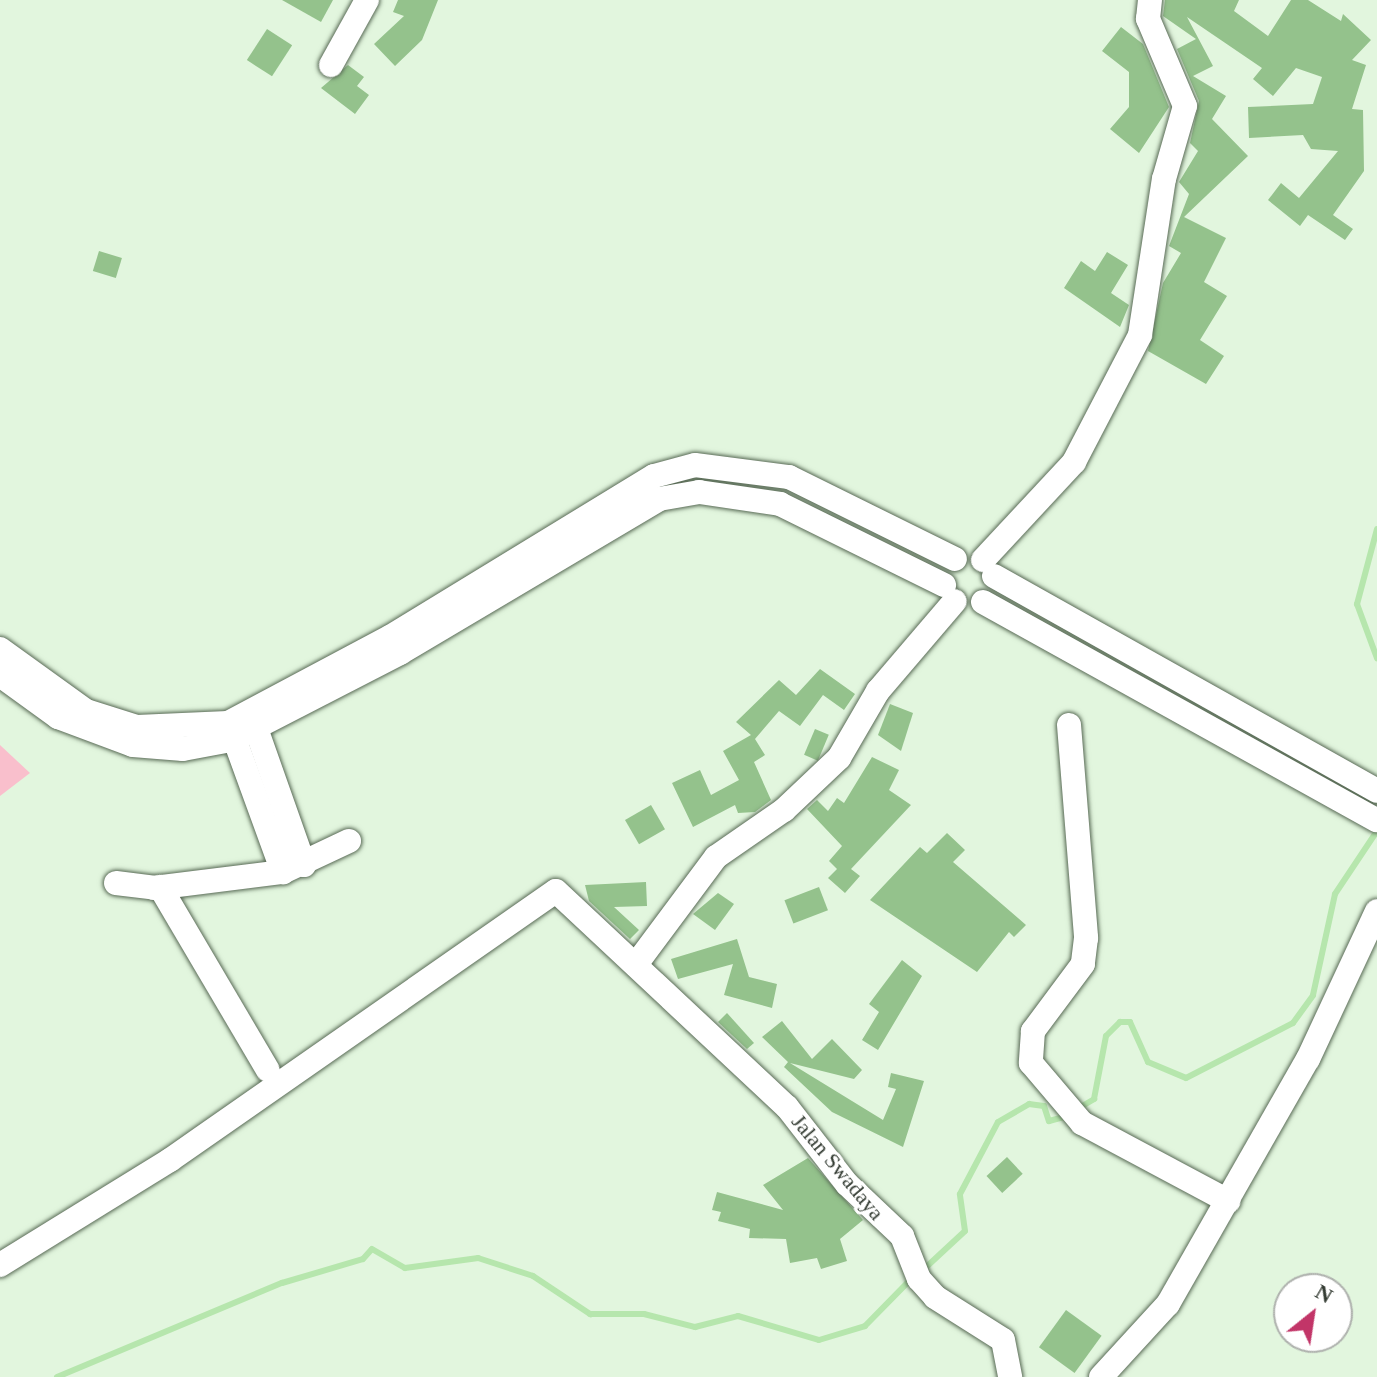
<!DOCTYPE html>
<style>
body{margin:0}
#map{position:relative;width:1377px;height:1377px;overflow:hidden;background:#e2f6de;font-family:Georgia,serif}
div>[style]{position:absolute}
.green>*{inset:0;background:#f9bfcc}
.stream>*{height:6px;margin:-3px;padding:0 3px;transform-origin:3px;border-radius:3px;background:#b6e6ad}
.building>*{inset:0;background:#94c28c;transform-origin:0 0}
.roads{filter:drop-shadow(0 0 2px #586a55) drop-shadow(0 0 2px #586a55)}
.minor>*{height:24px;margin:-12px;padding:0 12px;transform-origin:12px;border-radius:12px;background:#fff}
span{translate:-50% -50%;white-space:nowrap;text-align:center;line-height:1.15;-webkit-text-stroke:6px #fff;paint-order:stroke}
.street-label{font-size:22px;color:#343c33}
.north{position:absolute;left:1273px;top:1273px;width:80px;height:80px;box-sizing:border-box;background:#fff;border:2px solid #aeb1ad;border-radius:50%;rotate:30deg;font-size:22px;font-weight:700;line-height:32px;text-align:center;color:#343c33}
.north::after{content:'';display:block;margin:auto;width:28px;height:36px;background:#c23568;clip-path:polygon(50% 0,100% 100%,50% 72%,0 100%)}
</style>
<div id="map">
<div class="green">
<i style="clip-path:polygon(0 745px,30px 773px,0 796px)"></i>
</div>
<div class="stream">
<i style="left:1377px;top:529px;width:78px;rotate:104.9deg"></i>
<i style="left:1357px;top:604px;width:58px;rotate:69.7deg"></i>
<i style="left:1077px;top:1109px;width:20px;rotate:-30deg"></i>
<i style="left:1094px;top:1099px;width:64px;rotate:-79.2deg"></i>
<i style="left:1106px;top:1036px;width:20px;rotate:-45deg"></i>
<i style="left:1120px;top:1022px;width:10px"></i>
<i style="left:1130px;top:1022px;width:44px;rotate:65.8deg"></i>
<i style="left:1148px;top:1062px;width:41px;rotate:22.8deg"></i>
<i style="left:1186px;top:1078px;width:120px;rotate:-27.2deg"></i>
<i style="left:1293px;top:1023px;width:34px;rotate:-54deg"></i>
<i style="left:1313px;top:995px;width:103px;rotate:-77.7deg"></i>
<i style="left:1335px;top:894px;width:76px;rotate:-56.3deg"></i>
<i style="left:923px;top:1270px;width:57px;rotate:-42.9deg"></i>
<i style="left:965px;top:1231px;width:37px;rotate:-98deg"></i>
<i style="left:960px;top:1194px;width:81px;rotate:-62.2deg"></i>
<i style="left:998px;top:1122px;width:36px;rotate:-30deg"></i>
<i style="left:1029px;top:1104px;width:15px;rotate:8deg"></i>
<i style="left:1044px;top:1106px;width:16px;rotate:72deg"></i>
<i style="left:1049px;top:1121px;width:20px;rotate:-15deg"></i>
<i style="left:57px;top:1377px;width:244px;rotate:-22.7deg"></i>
<i style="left:282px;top:1283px;width:84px;rotate:-16.5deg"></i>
<i style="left:363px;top:1259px;width:13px;rotate:-48deg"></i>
<i style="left:372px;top:1249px;width:38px;rotate:30deg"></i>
<i style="left:405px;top:1268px;width:74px;rotate:-7.8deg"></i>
<i style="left:478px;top:1258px;width:58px;rotate:18.1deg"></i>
<i style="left:533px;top:1276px;width:69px;rotate:33.7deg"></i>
<i style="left:590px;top:1314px;width:54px"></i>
<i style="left:644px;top:1314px;width:53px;rotate:14.3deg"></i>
<i style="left:695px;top:1327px;width:44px;rotate:-14.3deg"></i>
<i style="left:738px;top:1316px;width:84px;rotate:16.5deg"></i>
<i style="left:819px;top:1340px;width:48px;rotate:-16.9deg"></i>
<i style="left:865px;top:1326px;width:66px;rotate:-45.6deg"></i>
</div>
<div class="building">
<i style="clip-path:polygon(282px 0,333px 0,321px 22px)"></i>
<i style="clip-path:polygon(398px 0,438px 0,422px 40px,395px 66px,374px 44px,404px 16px,393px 12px)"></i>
<i style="clip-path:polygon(1165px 0,1239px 0,1234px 11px,1268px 36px,1291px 0,1308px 0,1341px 21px,1343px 14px,1371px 40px,1352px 60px,1366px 65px,1352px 109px,1363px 110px,1364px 171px,1333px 215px,1353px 229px,1345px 240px,1308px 215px,1300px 226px,1268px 200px,1281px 183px,1299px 198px,1338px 151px,1311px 149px,1303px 135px,1249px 138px,1248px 107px,1313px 104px,1322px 77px,1296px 68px,1273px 96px,1253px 79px,1262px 68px,1187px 17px,1213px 66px,1193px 76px,1226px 96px,1212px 119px,1248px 156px,1184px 217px,1226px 238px,1204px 282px,1227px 296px,1200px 340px,1224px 356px,1206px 384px,1148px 351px,1163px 283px,1181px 253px,1169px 246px,1189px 194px,1179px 182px,1198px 151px,1190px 143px,1199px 101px,1177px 49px,1196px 39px,1163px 16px)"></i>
<i style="clip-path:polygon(1121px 27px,1143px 44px,1169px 107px,1139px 153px,1110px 129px,1129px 107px,1129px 72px,1102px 51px)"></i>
<i style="left:267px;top:29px;width:30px;height:37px;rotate:33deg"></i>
<i style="clip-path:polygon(348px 65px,364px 77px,357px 86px,369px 95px,355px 114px,321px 88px)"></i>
<i style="left:99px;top:251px;width:24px;height:21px;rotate:17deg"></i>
<i style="clip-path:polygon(1107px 252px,1128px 265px,1111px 293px,1129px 305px,1120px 327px,1064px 288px,1081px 261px,1095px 271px)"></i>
<i style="clip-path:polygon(820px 669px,855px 694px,844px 710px,823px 695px,800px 726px,779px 711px,755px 739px,765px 755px,754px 762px,771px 800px,755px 812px,738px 813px,735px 805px,693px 827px,672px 783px,700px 770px,711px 795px,739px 780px,723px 751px,751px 735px,736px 722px,779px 680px,796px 695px)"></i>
<i style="clip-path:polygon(890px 704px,913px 713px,901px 751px,878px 735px)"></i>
<i style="left:815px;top:729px;width:15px;height:28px;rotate:23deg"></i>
<i style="clip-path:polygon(872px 757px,899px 770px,889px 790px,911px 805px,851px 869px,860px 876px,845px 893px,828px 878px,837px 869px,829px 861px,842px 846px,807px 809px,817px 800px,828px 811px,837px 798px,844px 803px)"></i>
<i style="left:651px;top:805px;width:28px;height:30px;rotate:60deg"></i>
<i style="clip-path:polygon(947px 833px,965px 850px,953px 862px,1026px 925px,1014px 937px,1009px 932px,977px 972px,870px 900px,920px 847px,927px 853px)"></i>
<i style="clip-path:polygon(646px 882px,647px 906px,614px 907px,639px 930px,630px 939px,589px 901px,585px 885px)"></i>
<i style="left:819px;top:887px;width:25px;height:37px;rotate:69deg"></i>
<i style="clip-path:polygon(718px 893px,734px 904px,715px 930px,693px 914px)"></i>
<i style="clip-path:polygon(737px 939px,749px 977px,777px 984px,772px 1008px,724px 995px,733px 964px,678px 979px,671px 959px)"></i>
<i style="clip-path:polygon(902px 960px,922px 976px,878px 1050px,862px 1040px,879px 1012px,869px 1004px)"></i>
<i style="clip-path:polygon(727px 1013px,754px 1043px,747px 1049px,718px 1022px)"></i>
<i style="clip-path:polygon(782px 1021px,812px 1059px,832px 1039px,862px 1070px,854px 1079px,790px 1063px,883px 1120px,896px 1089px,888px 1087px,891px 1073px,924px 1081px,903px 1147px,832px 1112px,784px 1067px,788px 1062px,762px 1037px)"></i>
<i style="left:1007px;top:1157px;width:23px;height:28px;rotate:47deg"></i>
<i style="clip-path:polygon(808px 1158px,863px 1220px,840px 1239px,847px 1261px,821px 1269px,817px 1258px,790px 1263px,786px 1239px,749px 1238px,750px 1229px,718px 1221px,721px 1212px,712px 1210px,717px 1192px,783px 1210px,763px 1185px)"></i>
<i style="left:1066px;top:1310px;width:44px;height:46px;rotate:36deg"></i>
</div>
<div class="roads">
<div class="minor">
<i style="left:331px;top:65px;width:74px;rotate:-61deg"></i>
<i style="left:983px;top:560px;width:134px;rotate:-47.1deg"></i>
<i style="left:1074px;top:462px;width:143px;rotate:-62.5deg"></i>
<i style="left:1140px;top:335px;width:158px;rotate:-81.3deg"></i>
<i style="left:1164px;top:179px;width:76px;rotate:-74deg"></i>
<i style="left:1185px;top:106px;width:95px;rotate:-113deg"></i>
<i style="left:1148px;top:19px;width:19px;rotate:-84deg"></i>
<i style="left:994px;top:576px;width:439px;rotate:29.3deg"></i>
<i style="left:983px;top:602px;width:450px;rotate:29deg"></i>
<i style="left:0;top:649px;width:106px;rotate:35.8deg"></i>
<i style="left:86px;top:711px;width:53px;rotate:17.4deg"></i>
<i style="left:137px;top:727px;width:91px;rotate:-2.5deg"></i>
<i style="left:228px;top:723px;width:183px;rotate:-28deg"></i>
<i style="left:390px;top:637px;width:309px;rotate:-31.4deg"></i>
<i style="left:654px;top:476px;width:42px;rotate:-15deg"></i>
<i style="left:695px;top:465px;width:95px;rotate:7.3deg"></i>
<i style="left:789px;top:477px;width:185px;rotate:26.3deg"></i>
<i style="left:0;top:675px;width:72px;rotate:35.9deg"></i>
<i style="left:58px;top:717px;width:80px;rotate:20.5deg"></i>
<i style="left:133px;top:745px;width:50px;rotate:4.6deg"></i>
<i style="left:183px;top:749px;width:49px;rotate:-10.6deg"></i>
<i style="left:231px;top:740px;width:190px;rotate:-27.2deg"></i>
<i style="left:400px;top:653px;width:301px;rotate:-30.7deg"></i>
<i style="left:659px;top:499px;width:41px;rotate:-9.9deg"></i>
<i style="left:699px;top:492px;width:82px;rotate:8.4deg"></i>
<i style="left:780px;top:504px;width:183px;rotate:26.3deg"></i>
<i style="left:252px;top:717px;width:157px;rotate:70.6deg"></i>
<i style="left:229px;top:724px;width:158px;rotate:70deg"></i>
<i style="left:1069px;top:725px;width:214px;rotate:85.4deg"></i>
<i style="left:1086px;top:938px;width:26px;rotate:97deg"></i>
<i style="left:1083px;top:964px;width:84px;rotate:126.7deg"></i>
<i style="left:1033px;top:1031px;width:32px;rotate:94deg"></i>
<i style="left:1031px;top:1063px;width:79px;rotate:49.6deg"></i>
<i style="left:1082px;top:1123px;width:166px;rotate:28.1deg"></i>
<i style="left:116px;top:883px;width:38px;rotate:7deg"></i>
<i style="left:154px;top:888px;width:130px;rotate:-7.1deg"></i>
<i style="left:283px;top:872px;width:73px;rotate:-25.2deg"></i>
<i style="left:160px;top:887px;width:212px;rotate:59.5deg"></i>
<i style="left:637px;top:963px;width:132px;rotate:-53.3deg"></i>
<i style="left:716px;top:857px;width:83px;rotate:-34.7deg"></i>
<i style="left:784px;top:810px;width:76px;rotate:-43.4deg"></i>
<i style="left:839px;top:758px;width:78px;rotate:-59.8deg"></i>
<i style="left:878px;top:691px;width:118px;rotate:-49.5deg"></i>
<i style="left:0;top:1265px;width:200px;rotate:-31.7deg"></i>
<i style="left:170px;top:1160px;width:470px;rotate:-34.9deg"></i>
<i style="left:556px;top:891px;width:316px;rotate:43.1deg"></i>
<i style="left:787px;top:1107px;width:98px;rotate:52.1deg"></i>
<i style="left:847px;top:1184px;width:76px;rotate:43.4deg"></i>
<i style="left:902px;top:1236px;width:46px;rotate:68.4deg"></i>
<i style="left:919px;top:1279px;width:24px;rotate:48deg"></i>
<i style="left:935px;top:1297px;width:80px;rotate:32.3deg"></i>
<i style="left:1003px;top:1340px;width:38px;rotate:79deg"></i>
<i style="left:1101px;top:1377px;width:99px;rotate:-47.5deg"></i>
<i style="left:1168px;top:1304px;width:282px;rotate:-60.3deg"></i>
<i style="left:1308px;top:1059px;width:163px;rotate:-65deg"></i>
</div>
</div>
<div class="street-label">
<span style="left:838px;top:1167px;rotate:50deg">Jalan Swadaya</span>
</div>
<div class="north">N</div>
</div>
